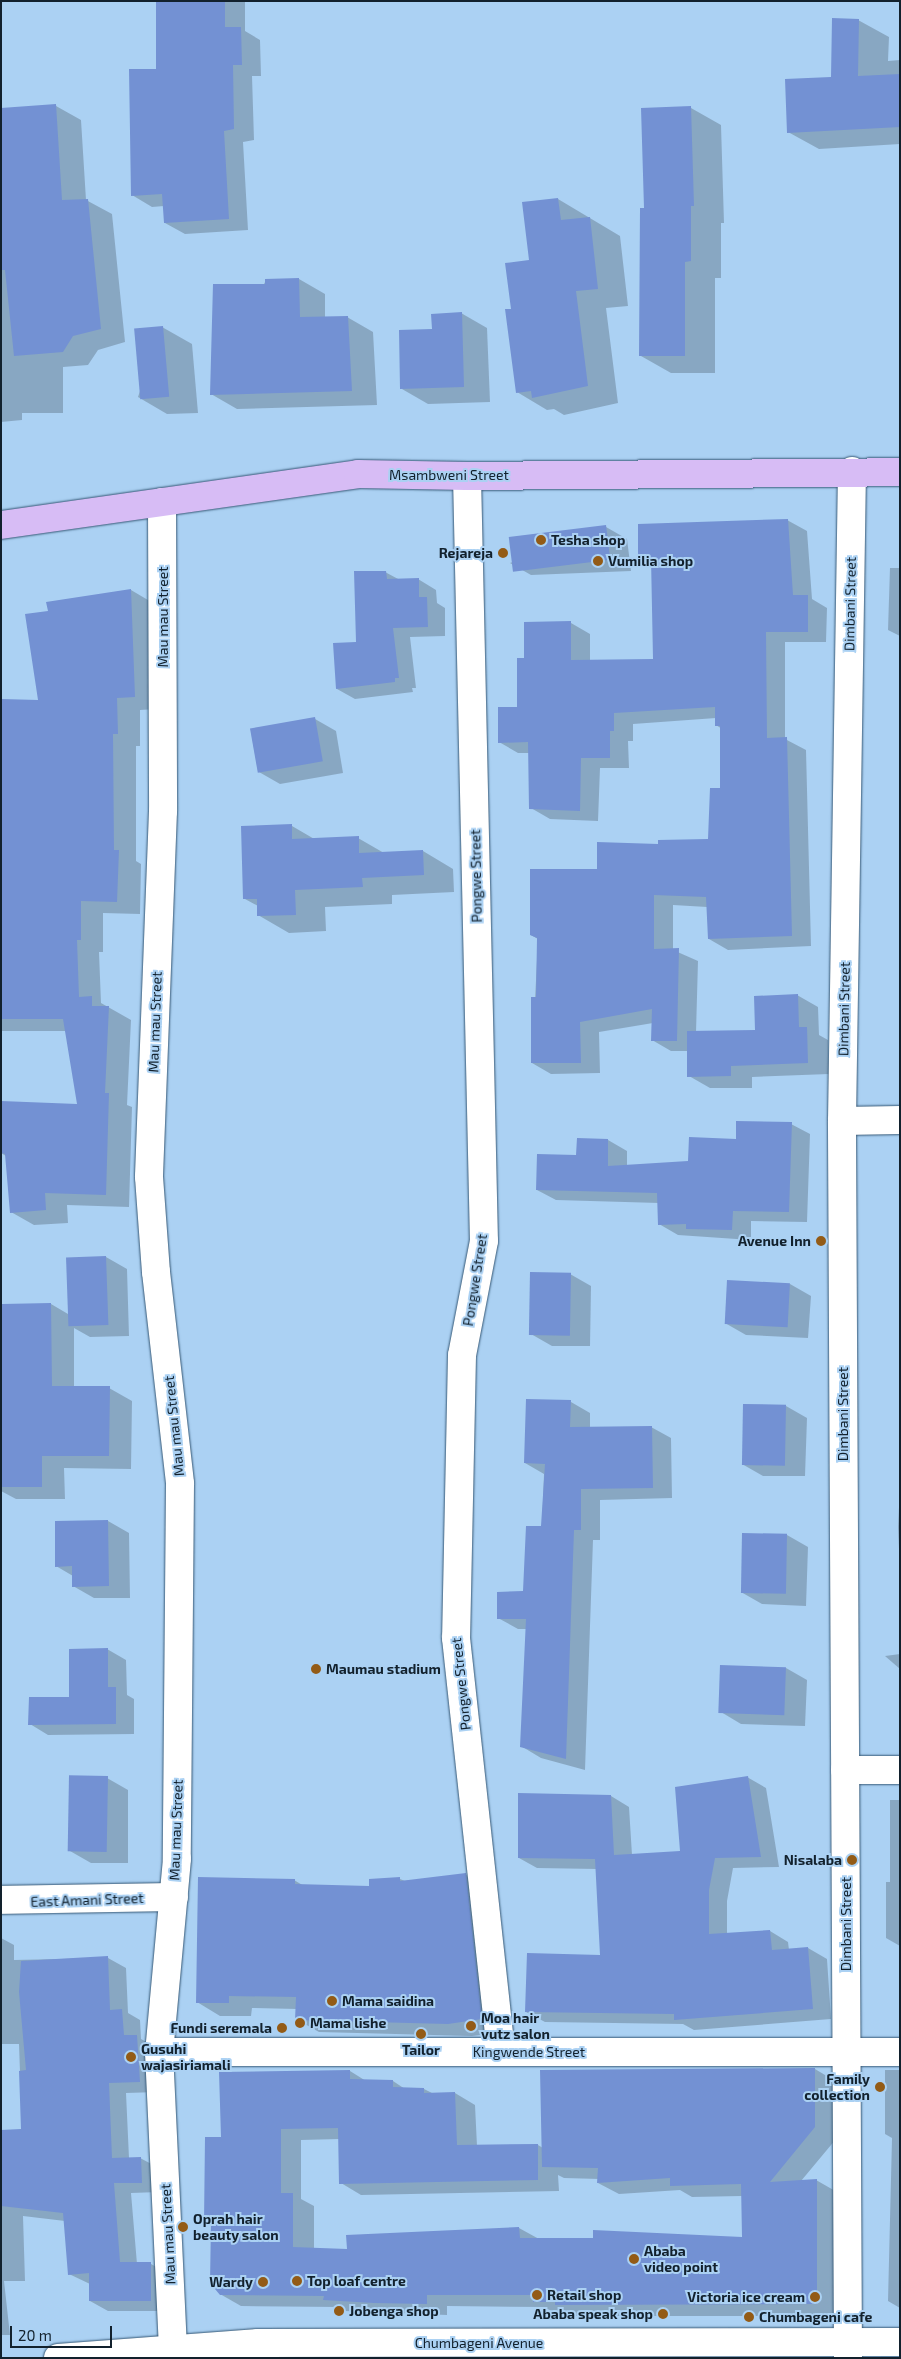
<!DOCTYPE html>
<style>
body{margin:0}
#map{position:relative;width:901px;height:2359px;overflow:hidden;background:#abd1f3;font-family:"Exo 2",sans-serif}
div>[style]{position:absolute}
.shadow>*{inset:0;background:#0003}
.building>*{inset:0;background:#7391d3;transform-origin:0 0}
.roads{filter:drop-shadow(0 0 1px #365875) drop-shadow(0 0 1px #365875)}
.minor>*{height:28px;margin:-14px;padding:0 14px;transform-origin:14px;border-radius:14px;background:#fff}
.major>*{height:28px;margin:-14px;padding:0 14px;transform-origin:14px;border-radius:14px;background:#d7bcf5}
.dots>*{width:14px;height:14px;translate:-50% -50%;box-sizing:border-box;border:2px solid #abd1f3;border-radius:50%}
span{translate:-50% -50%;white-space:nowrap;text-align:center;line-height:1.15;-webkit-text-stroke:4px #abd1f3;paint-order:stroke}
.street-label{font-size:14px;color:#12212d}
.poi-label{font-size:14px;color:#12212d;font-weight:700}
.left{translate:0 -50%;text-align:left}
.right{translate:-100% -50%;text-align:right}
.frame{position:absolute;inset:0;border:2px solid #12212d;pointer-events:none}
.scale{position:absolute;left:10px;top:2326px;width:102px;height:22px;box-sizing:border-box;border:2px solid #12212d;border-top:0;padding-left:6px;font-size:15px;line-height:18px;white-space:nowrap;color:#12212d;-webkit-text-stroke:4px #abd1f3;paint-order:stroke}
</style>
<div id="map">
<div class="shadow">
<i style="clip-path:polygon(157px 1px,245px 1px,245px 31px,260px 40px,261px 76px,252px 76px,254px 140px,243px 142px,248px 230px,185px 234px,165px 223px,164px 206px,152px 207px,132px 195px,157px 70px)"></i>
<i style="clip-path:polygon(858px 20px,889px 37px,888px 61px,900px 60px,900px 144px,819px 149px,788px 132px,833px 78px)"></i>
<i style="clip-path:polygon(56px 106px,81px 120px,86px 200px,112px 214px,125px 342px,98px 350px,88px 365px,63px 367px,63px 413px,22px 413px,22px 420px,1px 422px,1px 110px)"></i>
<i style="clip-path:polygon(691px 108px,721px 125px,724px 223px,721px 223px,721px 278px,715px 278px,715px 373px,671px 373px,641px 356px)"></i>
<i style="clip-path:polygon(558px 199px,620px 236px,628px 306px,606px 308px,618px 403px,564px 415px,554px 409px,547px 410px,517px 392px,512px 310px)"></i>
<i style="clip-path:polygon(299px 279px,325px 294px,325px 318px,347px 317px,373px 332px,377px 405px,237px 409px,211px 394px,266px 280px)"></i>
<i style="clip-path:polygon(461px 313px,487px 328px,490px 402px,428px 404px,402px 389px)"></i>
<i style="clip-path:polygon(162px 327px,192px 344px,198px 413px,167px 414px,138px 397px)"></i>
<i style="clip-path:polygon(787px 520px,807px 531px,812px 599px,827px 608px,826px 642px,785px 642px,785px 739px,806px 750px,811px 946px,728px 950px,709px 939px,707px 907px,673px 905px,673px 950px,698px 961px,696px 1033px,756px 1032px,797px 995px,818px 1007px,819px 1035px,828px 1040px,829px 1074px,752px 1077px,752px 1088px,710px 1088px,689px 1076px,688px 1051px,671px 1051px,652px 1040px,653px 1023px,599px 1032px,600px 1073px,551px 1074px,532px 1063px,538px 939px,531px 935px,598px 870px,659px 845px,709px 841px,721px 790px,722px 729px,716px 725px,716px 718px,633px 724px,633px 741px,628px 741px,629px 768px,600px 768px,598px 821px,550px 819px,531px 808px,529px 753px,518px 753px,499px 742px,519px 708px,526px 659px,571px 623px,590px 634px,590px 661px,654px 660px,653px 565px,639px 558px)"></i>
<i style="clip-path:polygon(606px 527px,627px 539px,631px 571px,531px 575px,510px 563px)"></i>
<i style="clip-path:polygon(890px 568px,900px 568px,900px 636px,888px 630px)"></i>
<i style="clip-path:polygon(385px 572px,400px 580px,418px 579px,436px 590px,437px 603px,445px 608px,445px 636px,410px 637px,416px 688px,412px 688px,413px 692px,355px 699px,337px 689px)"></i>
<i style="clip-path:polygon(131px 590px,153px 603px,157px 709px,140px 710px,140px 746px,136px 746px,136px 861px,141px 864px,140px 914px,103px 913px,103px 952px,99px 952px,101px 1003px,131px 1020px,127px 1105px,132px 1107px,129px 1207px,67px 1205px,68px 1223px,34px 1225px,11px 1212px,6px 1156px,1px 1153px,78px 1105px,66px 1031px,1px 1031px,1px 701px,40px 701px,49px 612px)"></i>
<i style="clip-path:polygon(315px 719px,336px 731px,343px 773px,280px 784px,259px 772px)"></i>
<i style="clip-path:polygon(292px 826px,316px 840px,358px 838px,384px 853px,423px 851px,453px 869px,454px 892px,392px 895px,392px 904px,325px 907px,326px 931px,289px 933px,258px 915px,258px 906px,245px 899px)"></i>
<i style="clip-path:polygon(791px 1124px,810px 1134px,807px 1222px,751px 1221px,751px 1240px,678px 1235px,659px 1224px,659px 1203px,556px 1200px,537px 1190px,577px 1157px,578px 1140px,608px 1140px,627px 1151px,627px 1166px,689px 1162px,737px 1140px)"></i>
<i style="clip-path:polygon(106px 1257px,127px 1269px,129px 1336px,90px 1337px,74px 1328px,74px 1387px,109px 1388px,132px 1401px,131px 1469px,64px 1468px,65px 1499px,16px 1499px,1px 1491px,1px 1306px,51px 1304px,68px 1314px)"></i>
<i style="clip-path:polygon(570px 1274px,591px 1286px,590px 1346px,552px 1346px,531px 1334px)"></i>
<i style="clip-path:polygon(790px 1284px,811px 1296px,808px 1338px,746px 1335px,725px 1323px)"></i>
<i style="clip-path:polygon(527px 1400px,571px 1402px,590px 1413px,590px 1428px,651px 1427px,671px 1438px,672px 1498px,600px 1500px,600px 1540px,593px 1540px,585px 1770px,541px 1758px,521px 1746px,527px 1629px,518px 1629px,498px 1618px,524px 1592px,542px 1527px,544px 1474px,525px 1463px)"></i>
<i style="clip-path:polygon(786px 1406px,807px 1418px,805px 1476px,763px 1476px,742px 1464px)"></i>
<i style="clip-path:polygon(900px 1486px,900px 1572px,898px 1527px)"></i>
<i style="clip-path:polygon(108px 1521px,129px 1533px,130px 1598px,94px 1598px,73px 1586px,73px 1576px,56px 1566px)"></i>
<i style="clip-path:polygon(787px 1535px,808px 1547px,806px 1606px,762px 1604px,741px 1592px)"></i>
<i style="clip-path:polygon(107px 1649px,126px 1660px,127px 1695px,134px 1699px,134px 1734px,48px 1735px,30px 1724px,70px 1698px)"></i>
<i style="clip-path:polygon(900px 1654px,900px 1669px,885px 1656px)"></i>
<i style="clip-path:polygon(786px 1668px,807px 1680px,805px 1726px,741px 1724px,721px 1712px)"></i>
<i style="clip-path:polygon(747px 1777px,766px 1788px,779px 1867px,733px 1868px,727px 1901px,727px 1934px,770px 1931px,788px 1942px,789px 1950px,808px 1948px,827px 1959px,831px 2019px,694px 2030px,683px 2024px,545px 2022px,526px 2012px,602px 1957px,597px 1869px,537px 1868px,519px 1858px,611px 1796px,629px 1807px,632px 1855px,681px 1852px)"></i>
<i style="clip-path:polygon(107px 1778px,128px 1790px,128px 1863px,91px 1863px,70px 1851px)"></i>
<i style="clip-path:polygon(890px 1800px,900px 1800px,900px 1946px,886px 1938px,886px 1882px,890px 1882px)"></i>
<i style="clip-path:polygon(466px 1875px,489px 1888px,504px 2032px,472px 2036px,319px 2032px,296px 2019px,297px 2009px,252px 2008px,251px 2016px,220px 2016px,197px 2002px,294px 1880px,304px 1886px,370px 1887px,400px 1879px,405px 1881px)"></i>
<i style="clip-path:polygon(1px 1938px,14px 1945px,14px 1960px,108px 1958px,126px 1968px,128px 2013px,140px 2020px,141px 2039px,154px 2046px,158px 2092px,126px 2093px,129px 2158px,140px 2158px,159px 2168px,159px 2192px,131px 2193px,137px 2264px,151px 2264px,169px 2274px,169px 2311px,108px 2311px,90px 2301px,90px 2284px,69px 2274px,65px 2221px,23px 2216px,25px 2281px,4px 2281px,10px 2335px,1px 2335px,1px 2131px,22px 2131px,19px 2044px,1px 2044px)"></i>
<i style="clip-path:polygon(evenodd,815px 2069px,835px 2081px,836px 2139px,801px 2181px,816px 2180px,837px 2192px,837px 2316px,577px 2316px,555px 2313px,544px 2307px,447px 2306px,447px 2315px,345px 2311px,338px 2307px,241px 2306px,220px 2294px,212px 2225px,205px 2221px,222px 2138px,350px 2071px,366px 2081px,393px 2081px,405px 2089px,424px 2089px,434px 2094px,455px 2093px,475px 2105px,477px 2146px,538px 2145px,543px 2148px,815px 2069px,339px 2139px,341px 2183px,361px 2195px,559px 2191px,558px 2175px,564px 2178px,599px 2179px,598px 2183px,619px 2194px,680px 2190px,692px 2197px,742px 2196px,743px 2239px,539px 2239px,519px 2228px,349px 2251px,314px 2249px,314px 2206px,301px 2199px,301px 2140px,339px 2139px)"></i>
<i style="clip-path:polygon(885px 2070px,900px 2070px,900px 2308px,888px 2301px,892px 2138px,885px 2134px)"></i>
</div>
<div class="building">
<i style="clip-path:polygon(156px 1px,225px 1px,225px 27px,241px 27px,242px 65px,233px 65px,234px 129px,224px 131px,229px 219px,164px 223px,162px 194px,131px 196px,129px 69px,156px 69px)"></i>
<i style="clip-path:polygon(832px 18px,859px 19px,858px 76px,900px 74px,900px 127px,787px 133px,785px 79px,831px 77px)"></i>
<i style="clip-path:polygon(56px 104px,62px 200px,88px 199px,101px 329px,73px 336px,63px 352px,14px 356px,5px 270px,1px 270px,1px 108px)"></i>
<i style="clip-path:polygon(691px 106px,694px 206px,691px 206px,691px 261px,685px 262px,685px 356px,639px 356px,640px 208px,644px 208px,641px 108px)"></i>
<i style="clip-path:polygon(558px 198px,561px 220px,590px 217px,598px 289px,576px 291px,588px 386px,532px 398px,531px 391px,516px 393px,505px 309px,511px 309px,505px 263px,529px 260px,522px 202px)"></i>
<i style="clip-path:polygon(299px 278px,300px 317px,348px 316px,352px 391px,210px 395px,213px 284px,265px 284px,265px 279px)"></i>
<i style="clip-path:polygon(462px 312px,464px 387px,400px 389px,399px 330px,432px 329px,431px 314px)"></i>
<i style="left:163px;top:326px;width:71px;height:29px;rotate:85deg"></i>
<i style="clip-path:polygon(788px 519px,793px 595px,808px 595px,808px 632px,766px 632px,767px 738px,787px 737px,792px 936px,708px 939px,706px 897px,654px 895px,654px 949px,679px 948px,677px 1041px,651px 1041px,652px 1009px,580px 1022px,581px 1063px,531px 1063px,531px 997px,536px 997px,537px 938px,530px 935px,530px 869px,597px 869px,597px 842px,658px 844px,658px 840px,708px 839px,710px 788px,720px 788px,720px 726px,715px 726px,715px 707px,614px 713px,614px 731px,610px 731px,610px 758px,581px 758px,580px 811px,529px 809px,528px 742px,498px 743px,498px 707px,517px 707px,517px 658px,524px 658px,524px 622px,571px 621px,571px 660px,653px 659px,651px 558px,638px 558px,638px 524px)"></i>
<i style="left:606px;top:525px;width:35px;height:98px;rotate:83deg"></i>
<i style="clip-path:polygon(354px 571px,386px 571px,387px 579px,419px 578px,419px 597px,427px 597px,428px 627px,393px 628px,399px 678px,395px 678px,395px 682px,336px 689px,333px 643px,356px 642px)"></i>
<i style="clip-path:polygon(131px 589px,135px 697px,117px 698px,118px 734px,113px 734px,114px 850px,119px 850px,117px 902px,81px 901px,81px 940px,77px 940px,79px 997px,92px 996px,92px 1006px,109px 1006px,105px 1093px,109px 1093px,106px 1195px,45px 1193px,46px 1210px,10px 1213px,5px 1154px,1px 1153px,1px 1101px,77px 1104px,63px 1019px,1px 1019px,1px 699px,38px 700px,25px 614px,48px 611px,46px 602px)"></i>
<i style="left:315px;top:717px;width:45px;height:66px;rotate:80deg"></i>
<i style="clip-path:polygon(292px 824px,292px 839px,359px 836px,359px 853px,423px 850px,424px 875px,362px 878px,363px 887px,295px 890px,296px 915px,257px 916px,257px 899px,243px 899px,241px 826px)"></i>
<i style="clip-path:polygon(798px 994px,799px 1027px,807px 1027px,808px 1063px,731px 1066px,731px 1076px,687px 1077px,687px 1031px,755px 1030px,754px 996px)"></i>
<i style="clip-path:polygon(736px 1121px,792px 1122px,789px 1212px,733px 1211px,732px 1230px,686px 1229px,686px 1224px,658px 1225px,657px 1193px,536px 1190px,537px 1154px,576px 1155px,577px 1138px,608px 1139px,608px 1166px,688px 1161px,689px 1137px,736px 1139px)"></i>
<i style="left:106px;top:1256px;width:69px;height:40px;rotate:88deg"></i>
<i style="left:530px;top:1272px;width:41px;height:63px;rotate:1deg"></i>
<i style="left:727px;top:1280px;width:63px;height:44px;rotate:3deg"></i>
<i style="clip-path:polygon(51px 1303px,52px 1386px,110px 1386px,109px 1456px,42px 1456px,42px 1487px,1px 1487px,2px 1304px)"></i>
<i style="clip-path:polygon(526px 1399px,571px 1400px,570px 1427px,652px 1426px,653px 1488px,581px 1489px,581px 1530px,574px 1530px,566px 1759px,520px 1747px,526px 1619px,497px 1619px,497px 1592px,523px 1591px,526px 1526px,541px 1526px,545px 1464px,524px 1463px)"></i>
<i style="left:743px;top:1404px;width:43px;height:61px;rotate:1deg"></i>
<i style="clip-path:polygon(108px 1520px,109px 1586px,72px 1587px,72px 1566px,55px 1567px,55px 1521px)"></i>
<i style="left:742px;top:1533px;width:45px;height:60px;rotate:1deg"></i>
<i style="clip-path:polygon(108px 1648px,108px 1687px,116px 1687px,116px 1724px,28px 1725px,29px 1697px,69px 1697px,69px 1649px)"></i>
<i style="left:720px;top:1665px;width:66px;height:48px;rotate:2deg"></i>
<i style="left:108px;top:1776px;width:76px;height:39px;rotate:91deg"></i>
<i style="clip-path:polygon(748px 1776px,761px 1857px,715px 1858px,709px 1890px,709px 1934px,770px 1930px,772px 1950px,808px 1947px,813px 2009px,674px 2020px,674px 2014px,525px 2012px,527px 1953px,600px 1955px,595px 1859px,518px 1858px,518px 1793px,611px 1795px,614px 1855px,680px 1851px,675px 1787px)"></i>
<i style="clip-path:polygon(466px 1873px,482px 2019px,448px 2024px,295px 2020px,296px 1997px,229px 1996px,229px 2003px,196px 2003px,198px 1877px,295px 1879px,295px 1884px,369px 1886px,369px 1879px,400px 1877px,400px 1881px)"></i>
<i style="clip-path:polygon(108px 1956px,110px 2010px,122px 2009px,124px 2035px,137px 2035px,140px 2082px,109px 2083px,112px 2158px,141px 2157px,142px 2183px,114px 2183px,120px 2262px,151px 2262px,151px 2301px,89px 2301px,89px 2273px,68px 2275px,63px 2213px,1px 2206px,1px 2130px,21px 2129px,19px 2071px,26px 2070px,19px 1992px,21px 1961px)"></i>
<i style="clip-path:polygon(815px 2068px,815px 2127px,770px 2182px,817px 2179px,817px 2304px,555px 2305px,555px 2302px,533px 2302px,533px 2295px,427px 2295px,427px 2304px,374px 2303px,323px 2300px,324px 2296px,220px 2295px,210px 2283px,211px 2221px,204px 2222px,205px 2137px,221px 2137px,219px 2072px,350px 2070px,350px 2079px,393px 2080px,393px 2087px,424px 2088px,424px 2093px,455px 2092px,457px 2145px,538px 2144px,538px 2180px,339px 2184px,338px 2128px,281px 2129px,281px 2193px,293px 2193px,293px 2247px,347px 2249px,346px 2235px,519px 2227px,520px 2238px,593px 2238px,593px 2230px,742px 2237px,741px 2184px,670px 2186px,670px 2178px,597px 2183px,598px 2168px,542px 2167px,540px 2070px)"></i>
</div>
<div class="roads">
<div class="minor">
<i style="left:467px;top:476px;width:765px;rotate:88.73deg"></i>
<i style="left:484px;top:1241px;width:116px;rotate:100.9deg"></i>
<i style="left:462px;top:1355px;width:283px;rotate:91.2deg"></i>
<i style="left:456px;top:1638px;width:416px;rotate:83.8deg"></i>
<i style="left:162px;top:502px;width:309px;rotate:89.8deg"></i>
<i style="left:163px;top:811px;width:366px;rotate:92.2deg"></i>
<i style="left:149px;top:1177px;width:95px;rotate:85.8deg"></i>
<i style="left:156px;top:1272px;width:213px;rotate:83.5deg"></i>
<i style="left:180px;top:1484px;width:375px;rotate:90.5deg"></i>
<i style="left:177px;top:1859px;width:194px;rotate:95.3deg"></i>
<i style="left:159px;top:2052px;width:297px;rotate:87.3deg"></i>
<i style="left:842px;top:1121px;width:58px;rotate:-1deg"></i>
<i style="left:845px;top:1770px;width:55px"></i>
<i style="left:1px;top:1900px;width:173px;rotate:-1deg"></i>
<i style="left:159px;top:2052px;width:741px"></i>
<i style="left:58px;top:2358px;width:201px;rotate:-4.3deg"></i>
<i style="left:258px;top:2343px;width:642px;rotate:-0.09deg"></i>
<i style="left:848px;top:2358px;width:1237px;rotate:-90.28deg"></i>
<i style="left:842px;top:1121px;width:650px;rotate:-89.12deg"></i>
</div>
<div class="major">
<i style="left:1px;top:525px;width:361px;rotate:-8.1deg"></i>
<i style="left:358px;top:474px;width:109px;rotate:1.1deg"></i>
<i style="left:467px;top:476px;width:433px;rotate:-0.5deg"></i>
</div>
</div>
<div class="dots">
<i style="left:541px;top:540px;background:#935b16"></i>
<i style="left:503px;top:553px;background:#935b16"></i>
<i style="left:598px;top:561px;background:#935b16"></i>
<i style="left:821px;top:1241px;background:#935b16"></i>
<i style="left:316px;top:1669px;background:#935b16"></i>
<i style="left:852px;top:1860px;background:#935b16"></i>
<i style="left:332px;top:2001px;background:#935b16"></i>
<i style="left:300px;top:2023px;background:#935b16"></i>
<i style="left:471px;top:2026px;background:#935b16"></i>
<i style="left:282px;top:2028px;background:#935b16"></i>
<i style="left:421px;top:2034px;background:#935b16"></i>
<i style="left:131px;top:2057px;background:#935b16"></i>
<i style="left:880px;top:2087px;background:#935b16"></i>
<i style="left:183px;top:2227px;background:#935b16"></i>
<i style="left:634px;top:2259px;background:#935b16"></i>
<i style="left:297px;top:2281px;background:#935b16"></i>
<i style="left:263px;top:2282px;background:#935b16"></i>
<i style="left:537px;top:2295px;background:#935b16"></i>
<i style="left:815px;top:2297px;background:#935b16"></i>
<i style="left:339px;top:2311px;background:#935b16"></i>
<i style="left:663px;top:2314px;background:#935b16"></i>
<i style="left:749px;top:2317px;background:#935b16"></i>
</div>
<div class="street-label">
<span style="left:449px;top:475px">Msambweni Street</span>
<span style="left:850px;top:604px;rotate:-89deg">Dimbani Street</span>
<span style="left:163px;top:617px;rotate:-90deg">Mau mau Street</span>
<span style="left:476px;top:876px;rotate:-91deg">Pongwe Street</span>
<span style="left:844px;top:1009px;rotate:-89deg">Dimbani Street</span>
<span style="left:155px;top:1022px;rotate:-88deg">Mau mau Street</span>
<span style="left:475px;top:1280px;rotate:-81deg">Pongwe Street</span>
<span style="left:843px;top:1414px;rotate:-90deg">Dimbani Street</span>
<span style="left:174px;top:1426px;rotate:-96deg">Mau mau Street</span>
<span style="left:461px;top:1684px;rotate:-96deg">Pongwe Street</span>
<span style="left:176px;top:1830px;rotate:-88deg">Mau mau Street</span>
<span style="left:87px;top:1900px;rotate:-2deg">East Amani Street</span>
<span style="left:846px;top:1924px;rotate:-90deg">Dimbani Street</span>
<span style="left:529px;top:2052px">Kingwende Street</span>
<span style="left:168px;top:2234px;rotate:-93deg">Mau mau Street</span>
<span style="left:479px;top:2343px">Chumbageni Avenue</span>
</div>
<div class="poi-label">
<span class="left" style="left:551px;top:540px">Tesha shop</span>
<span class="right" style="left:493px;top:553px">Rejareja</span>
<span class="left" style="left:608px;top:561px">Vumilia shop</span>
<span class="right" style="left:811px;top:1241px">Avenue Inn</span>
<span class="left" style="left:326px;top:1669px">Maumau stadium</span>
<span class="right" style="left:842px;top:1860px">Nisalaba</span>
<span class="left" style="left:342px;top:2001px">Mama saidina</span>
<span class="left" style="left:481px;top:2026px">Moa hair<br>vutz salon</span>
<span class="left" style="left:310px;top:2023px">Mama lishe</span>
<span class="right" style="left:272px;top:2028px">Fundi seremala</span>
<span class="left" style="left:141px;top:2057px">Gusuhi<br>wajasiriamali</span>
<span style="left:421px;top:2050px">Tailor</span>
<span class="right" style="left:870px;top:2087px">Family<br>collection</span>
<span class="left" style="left:193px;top:2227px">Oprah hair<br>beauty salon</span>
<span class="left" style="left:644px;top:2259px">Ababa<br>video point</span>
<span class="left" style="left:307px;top:2281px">Top loaf centre</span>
<span class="right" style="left:253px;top:2282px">Wardy</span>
<span class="left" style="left:547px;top:2295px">Retail shop</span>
<span class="right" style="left:805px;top:2297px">Victoria ice cream</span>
<span class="left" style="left:349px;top:2311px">Jobenga shop</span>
<span class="right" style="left:653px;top:2314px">Ababa speak shop</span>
<span class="left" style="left:759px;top:2317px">Chumbageni cafe</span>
</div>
<div class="frame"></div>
<div class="scale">20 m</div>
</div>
